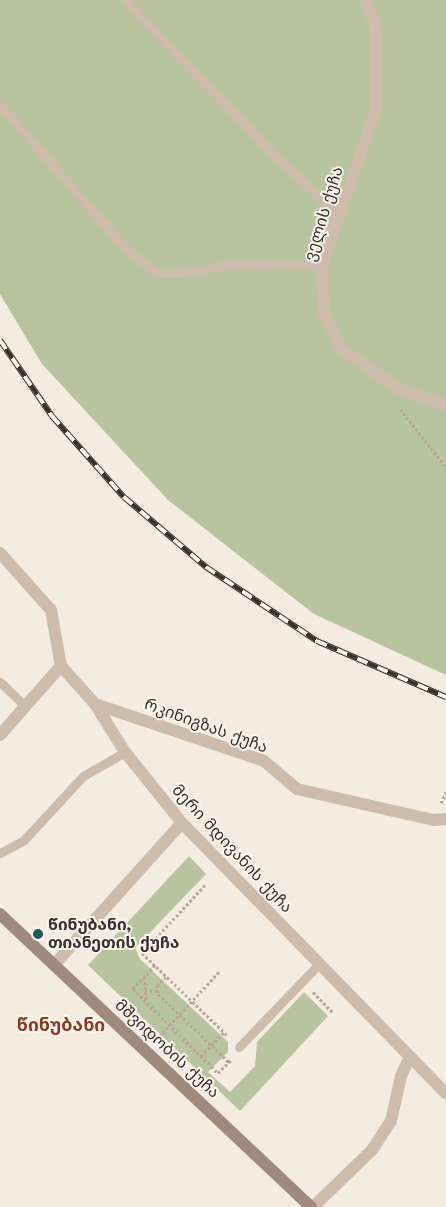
<!DOCTYPE html>
<meta charset="utf-8">
<style>
body{margin:0}
#map{position:relative;width:446px;height:1207px;overflow:hidden;background:#f4ebe1;font-family:"Work Sans","Noto Sans Georgian",sans-serif}
div>[style]{position:absolute}
.green>*{inset:0;background:#b8c4a0}
.path>*{height:3px;margin-top:-1.5px;transform-origin:0;background:repeating-linear-gradient(90deg,#b9a596 0 2.5px,transparent 0 5px)}
.lane>*{height:9px;margin:-4.5px;padding:0 4.5px;transform-origin:4.5px;border-radius:4.5px;background:#cdbbac}
.street>*{height:12px;margin:-6px;padding:0 6px;transform-origin:6px;border-radius:6px;background:#cdbbac}
.secondary>*{height:12px;margin:-6px;padding:0 6px;transform-origin:6px;border-radius:6px;background:#a18a7d}
.rail>*{height:5.5px;margin-top:-2.75px;transform-origin:0;background:repeating-linear-gradient(90deg,#fbf5ee 0 11px,#3b302b 0 22px);box-sizing:border-box;border-block:1px solid #3b302b}
.dots>*{width:14px;height:14px;translate:-50% -50%;box-sizing:border-box;border:2px solid #fbf5ee;border-radius:50%}
span{translate:-50% -50%;white-space:nowrap;text-align:center;line-height:1.15;-webkit-text-stroke:4px #fbf5ee;paint-order:stroke}
.street-label{font-size:16px;color:#3b302b}
.poi-label{font-size:16px;color:#3b302b;font-weight:700}
.left{translate:0 -50%;text-align:left}
.neighbourhood-label{font-size:18px;color:#8c3b22;font-weight:700}
</style>
<div id="map">
<div class="green">
<i style="clip-path:polygon(0 0,446px 0,446px 675px,314px 614px,168px 500px,42px 364px,0 294px)"></i>
<i style="clip-path:polygon(189px 856px,206px 874px,135px 948px,140px 959px,228px 1042px,228px 1052px,208px 1072px,230px 1092px,255px 1066px,257px 1042px,304px 992px,328px 1016px,240px 1111px,88px 965px)"></i>
</div>
<div class="path">
<i style="left:400px;top:409px;width:74px;rotate:51.6deg"></i>
<i style="left:441px;top:803px;width:12px;rotate:-66deg"></i>
<i style="left:205px;top:885px;width:93px;rotate:132.8deg"></i>
<i style="left:142px;top:953px;width:120px;rotate:44deg"></i>
<i style="left:155px;top:965px;width:33px;rotate:133deg"></i>
<i style="left:133px;top:989px;width:120px;rotate:44.7deg"></i>
<i style="left:218px;top:1073px;width:18px;rotate:-45deg"></i>
<i style="left:144px;top:977px;width:24px;rotate:85deg"></i>
<i style="left:166px;top:977px;width:12px;rotate:138deg"></i>
<i style="left:157px;top:985px;width:9px;rotate:84deg"></i>
<i style="left:158px;top:994px;width:98px;rotate:43.8deg"></i>
<i style="left:145px;top:991px;width:12px"></i>
<i style="left:313px;top:992px;width:28px;rotate:46deg"></i>
<i style="left:156px;top:1040px;width:94px;rotate:-47.2deg"></i>
<i style="left:201px;top:1056px;width:33px;rotate:-46deg"></i>
</div>
<div class="lane">
<i style="left:125px;top:0;width:212px;rotate:46.1deg"></i>
<i style="left:272px;top:153px;width:91px;rotate:42.8deg"></i>
<i style="left:0;top:105px;width:194px;rotate:48.8deg"></i>
<i style="left:128px;top:251px;width:37px;rotate:36deg"></i>
<i style="left:158px;top:273px;width:28px"></i>
<i style="left:186px;top:273px;width:47px;rotate:-11.1deg"></i>
<i style="left:232px;top:264px;width:90px;rotate:0.6deg"></i>
<i style="left:0;top:682px;width:35px;rotate:44deg"></i>
<i style="left:0;top:853px;width:27px;rotate:-28deg"></i>
<i style="left:24px;top:840px;width:87px;rotate:-47.3deg"></i>
<i style="left:83px;top:776px;width:48px;rotate:-29.7deg"></i>
<i style="left:239px;top:1047px;width:115px;rotate:-46.1deg"></i>
</div>
<div class="street">
<i style="left:365px;top:0;width:27px;rotate:68deg"></i>
<i style="left:375px;top:25px;width:85px;rotate:89.3deg"></i>
<i style="left:376px;top:110px;width:164px;rotate:109.2deg"></i>
<i style="left:322px;top:265px;width:49px;rotate:87.7deg"></i>
<i style="left:324px;top:314px;width:39px;rotate:63deg"></i>
<i style="left:342px;top:349px;width:71px;rotate:35.3deg"></i>
<i style="left:400px;top:390px;width:48px;rotate:18.1deg"></i>
<i style="left:0;top:553px;width:76px;rotate:48.2deg"></i>
<i style="left:51px;top:610px;width:57px;rotate:79.9deg"></i>
<i style="left:61px;top:666px;width:51px;rotate:48.2deg"></i>
<i style="left:95px;top:704px;width:57px;rotate:58deg"></i>
<i style="left:125px;top:752px;width:91px;rotate:51.2deg"></i>
<i style="left:182px;top:823px;width:378px;rotate:45.7deg"></i>
<i style="left:95px;top:704px;width:178px;rotate:18.6deg"></i>
<i style="left:264px;top:761px;width:43px;rotate:40.3deg"></i>
<i style="left:297px;top:789px;width:140px;rotate:12.8deg"></i>
<i style="left:434px;top:820px;width:12px;rotate:-5deg"></i>
<i style="left:0;top:735px;width:92px;rotate:-48.5deg"></i>
<i style="left:54px;top:965px;width:191px;rotate:-48deg"></i>
<i style="left:313px;top:1207px;width:82px;rotate:-44deg"></i>
<i style="left:372px;top:1150px;width:35px;rotate:-57deg"></i>
<i style="left:391px;top:1121px;width:46px;rotate:-77.5deg"></i>
<i style="left:401px;top:1076px;width:21px;rotate:-65deg"></i>
</div>
<div class="secondary">
<i style="left:0;top:914px;width:427px;rotate:43.3deg"></i>
</div>
<div class="rail">
<i style="left:0;top:340px;width:92px;rotate:55.6deg"></i>
<i style="left:52px;top:416px;width:108px;rotate:48.4deg"></i>
<i style="left:124px;top:497px;width:108px;rotate:40.5deg"></i>
<i style="left:206px;top:567px;width:133px;rotate:33.7deg"></i>
<i style="left:317px;top:641px;width:141px;rotate:23.5deg"></i>
</div>
<div class="dots">
<i style="left:38px;top:934px;background:#1f5a5e"></i>
</div>
<div class="street-label">
<span style="left:324px;top:214px;rotate:-73deg">ველის ქუჩა</span>
<span style="left:206px;top:726px;rotate:20deg">რკინიგზას ქუჩა</span>
<span style="left:232px;top:849px;rotate:47deg">მერი მდივანის ქუჩა</span>
<span style="left:167px;top:1049px;rotate:43deg">მშვიდობის ქუჩა</span>
</div>
<div class="poi-label">
<span class="left" style="left:48px;top:934px">წინუბანი,<br>თიანეთის ქუჩა</span>
</div>
<div class="neighbourhood-label">
<span style="left:61px;top:1025px">წინუბანი</span>
</div>
</div>
